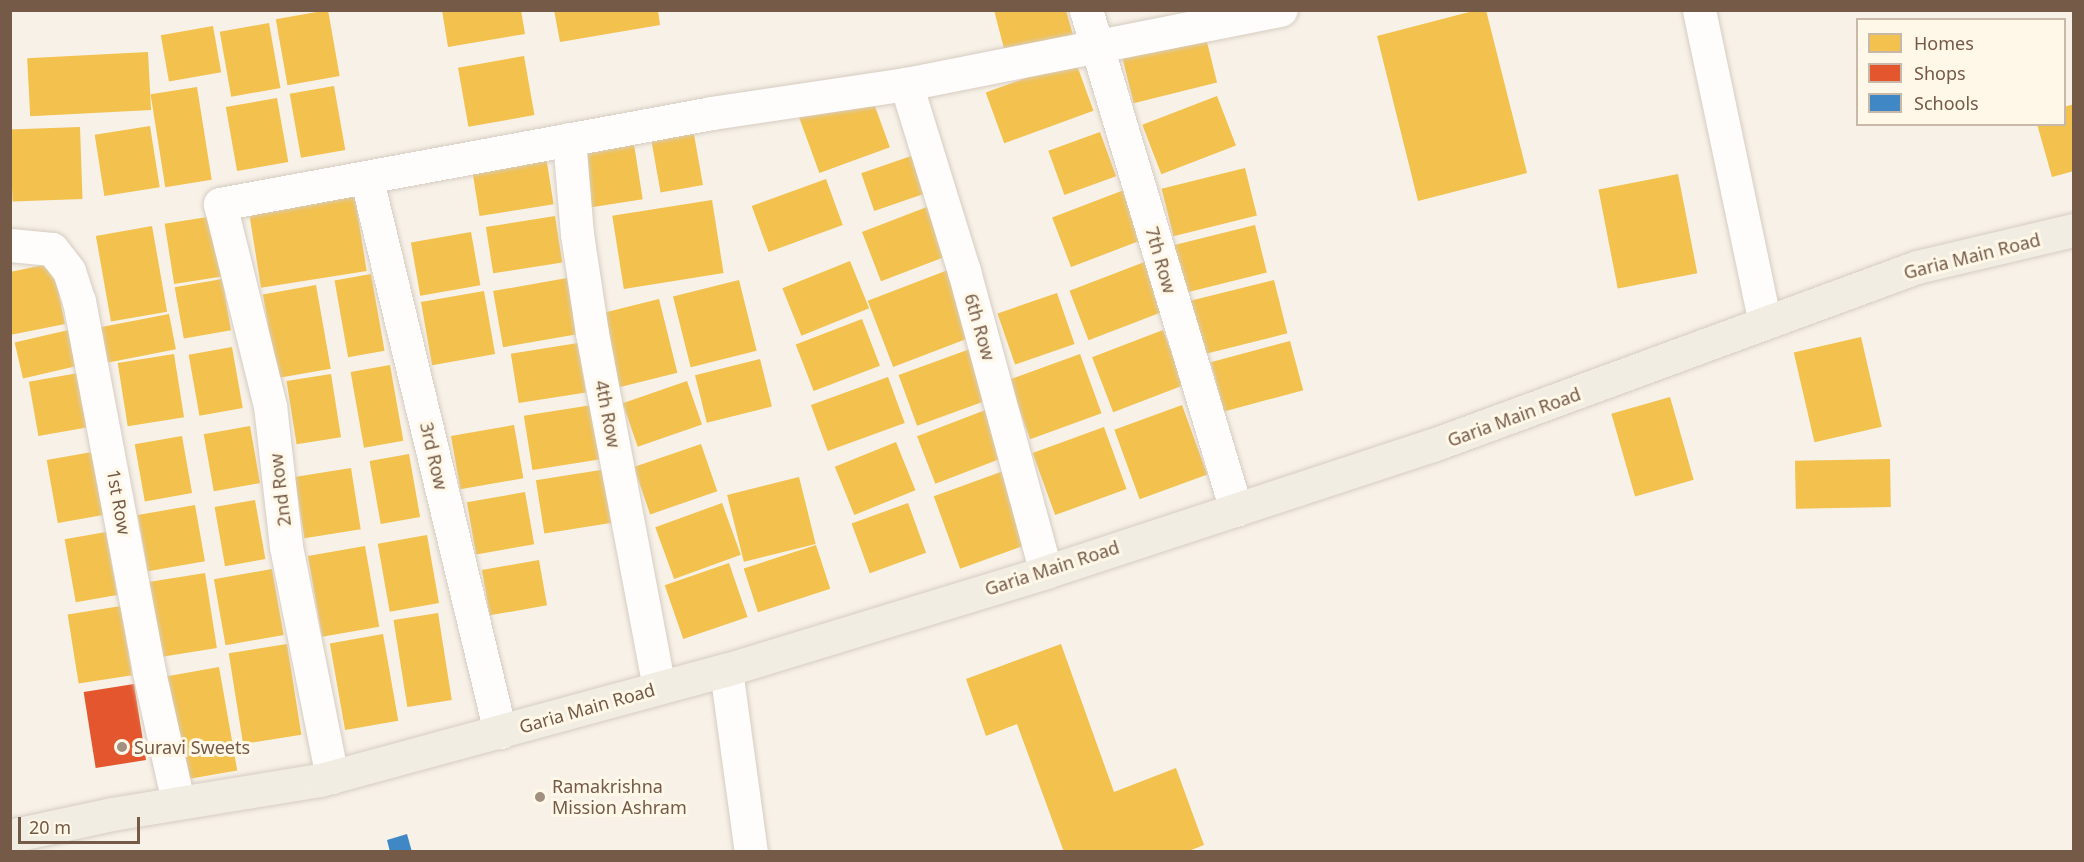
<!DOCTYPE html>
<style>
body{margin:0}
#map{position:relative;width:2084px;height:862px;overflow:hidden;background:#f7f1e7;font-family:"Noto Sans",sans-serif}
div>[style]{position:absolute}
.homes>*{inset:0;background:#f2c14e;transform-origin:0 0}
.shops>*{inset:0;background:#e4572e;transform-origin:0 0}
.schools>*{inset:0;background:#3f88c5}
.roads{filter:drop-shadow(0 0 2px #d6ccc2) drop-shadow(0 0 2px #d6ccc2)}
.minor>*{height:33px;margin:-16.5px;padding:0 16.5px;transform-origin:16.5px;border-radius:16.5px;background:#fefdfb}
.primary>*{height:33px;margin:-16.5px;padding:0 16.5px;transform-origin:16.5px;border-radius:16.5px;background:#f2ede3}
.dots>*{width:16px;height:16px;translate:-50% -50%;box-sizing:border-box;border:3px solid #fff7e7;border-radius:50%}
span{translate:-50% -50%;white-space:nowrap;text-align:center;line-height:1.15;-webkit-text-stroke:6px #fff7e7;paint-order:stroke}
.street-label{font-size:18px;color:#745a47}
.poi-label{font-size:18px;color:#745a47}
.left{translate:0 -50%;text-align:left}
.frame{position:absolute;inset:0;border:12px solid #745a47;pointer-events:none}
.legend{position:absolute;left:1856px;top:18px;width:210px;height:108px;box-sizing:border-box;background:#fff7e7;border:2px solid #c7b8a7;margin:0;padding:8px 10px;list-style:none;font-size:18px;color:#745a47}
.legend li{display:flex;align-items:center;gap:12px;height:30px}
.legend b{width:30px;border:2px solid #c7b8a7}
.scale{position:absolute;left:18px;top:817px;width:122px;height:27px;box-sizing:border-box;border:3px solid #745a47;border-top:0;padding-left:8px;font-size:18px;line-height:21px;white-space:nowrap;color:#745a47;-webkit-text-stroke:4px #fff7e7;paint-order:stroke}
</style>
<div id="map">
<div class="homes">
<i style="left:328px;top:10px;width:67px;height:53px;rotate:80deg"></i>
<i style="clip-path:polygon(442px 10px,521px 10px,525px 34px,448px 47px)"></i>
<i style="clip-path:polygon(554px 10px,658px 10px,660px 25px,560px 42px)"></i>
<i style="clip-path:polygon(994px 10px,1066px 10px,1076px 46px,1008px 64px)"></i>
<i style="clip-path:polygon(1477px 10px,1486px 10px,1527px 173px,1418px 201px,1377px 36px)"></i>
<i style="left:269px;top:23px;width:66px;height:50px;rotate:80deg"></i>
<i style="left:213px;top:26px;width:47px;height:53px;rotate:80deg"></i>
<i style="left:1204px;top:30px;width:54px;height:86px;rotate:76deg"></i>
<i style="left:148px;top:52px;width:58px;height:121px;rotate:87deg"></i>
<i style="left:524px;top:56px;width:60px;height:67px;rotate:80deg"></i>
<i style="left:1075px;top:60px;width:54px;height:95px;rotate:70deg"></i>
<i style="left:334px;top:86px;width:65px;height:45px;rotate:80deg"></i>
<i style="left:197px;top:87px;width:94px;height:47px;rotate:81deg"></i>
<i style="left:869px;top:90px;width:61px;height:75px;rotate:70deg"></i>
<i style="left:1217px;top:96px;width:53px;height:80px;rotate:69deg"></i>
<i style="left:277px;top:98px;width:65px;height:52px;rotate:80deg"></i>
<i style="clip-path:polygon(2074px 104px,2074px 171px,2052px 177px,2037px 124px,2064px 124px,2064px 107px)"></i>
<i style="left:692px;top:123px;width:63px;height:43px;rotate:80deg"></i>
<i style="left:150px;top:126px;width:62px;height:56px;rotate:81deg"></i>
<i style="left:80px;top:127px;width:72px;height:70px;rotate:88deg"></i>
<i style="left:1100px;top:132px;width:47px;height:55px;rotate:70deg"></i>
<i style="left:633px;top:138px;width:62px;height:60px;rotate:81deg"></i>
<i style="left:545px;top:150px;width:55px;height:75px;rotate:81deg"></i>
<i style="left:917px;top:154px;width:40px;height:59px;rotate:71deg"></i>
<i style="left:1245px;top:168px;width:49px;height:86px;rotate:76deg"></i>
<i style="left:1678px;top:174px;width:101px;height:81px;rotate:79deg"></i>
<i style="left:826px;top:179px;width:49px;height:79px;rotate:70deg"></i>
<i style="left:1124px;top:190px;width:53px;height:77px;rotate:69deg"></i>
<i style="left:354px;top:191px;width:81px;height:107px;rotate:81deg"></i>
<i style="left:712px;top:200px;width:74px;height:101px;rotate:81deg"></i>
<i style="left:932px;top:205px;width:53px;height:75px;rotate:69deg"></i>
<i style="left:214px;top:216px;width:61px;height:50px;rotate:81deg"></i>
<i style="left:555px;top:216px;width:47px;height:70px;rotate:81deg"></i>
<i style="left:1255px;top:225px;width:49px;height:86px;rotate:76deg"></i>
<i style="left:152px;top:226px;width:87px;height:57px;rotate:80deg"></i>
<i style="left:471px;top:232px;width:54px;height:61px;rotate:80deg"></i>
<i style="left:850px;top:261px;width:51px;height:73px;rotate:68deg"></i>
<i style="left:1147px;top:261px;width:53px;height:83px;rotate:69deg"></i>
<i style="clip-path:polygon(53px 263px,65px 324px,10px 335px,10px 272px)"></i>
<i style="left:948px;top:270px;width:71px;height:86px;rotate:69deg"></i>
<i style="left:371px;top:274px;width:78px;height:37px;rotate:80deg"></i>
<i style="left:567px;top:278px;width:57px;height:75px;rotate:80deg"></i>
<i style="left:222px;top:279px;width:52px;height:48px;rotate:80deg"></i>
<i style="left:739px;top:280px;width:73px;height:68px;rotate:76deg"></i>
<i style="left:1274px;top:280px;width:55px;height:86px;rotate:76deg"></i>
<i style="left:316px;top:285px;width:85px;height:54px;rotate:80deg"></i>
<i style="left:484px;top:291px;width:64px;height:64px;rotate:80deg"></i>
<i style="left:1057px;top:293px;width:54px;height:63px;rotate:71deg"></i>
<i style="left:659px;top:299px;width:76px;height:62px;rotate:76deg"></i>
<i style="left:169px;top:314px;width:36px;height:70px;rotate:79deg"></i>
<i style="left:862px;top:319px;width:50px;height:71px;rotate:69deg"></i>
<i style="left:77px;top:328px;width:37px;height:64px;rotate:77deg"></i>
<i style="left:1163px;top:330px;width:59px;height:76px;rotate:69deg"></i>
<i style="left:1861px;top:337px;width:92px;height:69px;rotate:77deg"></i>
<i style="left:1290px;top:341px;width:51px;height:82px;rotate:75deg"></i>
<i style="left:578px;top:343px;width:50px;height:68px;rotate:81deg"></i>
<i style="left:232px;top:347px;width:62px;height:44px;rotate:80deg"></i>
<i style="left:970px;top:349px;width:54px;height:76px;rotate:70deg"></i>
<i style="left:174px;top:354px;width:64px;height:57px;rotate:81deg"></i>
<i style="left:1080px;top:354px;width:63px;height:76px;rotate:70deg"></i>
<i style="left:760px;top:359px;width:49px;height:67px;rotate:76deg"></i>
<i style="left:390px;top:365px;width:77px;height:40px;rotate:80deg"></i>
<i style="left:84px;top:372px;width:55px;height:56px;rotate:80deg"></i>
<i style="left:331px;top:374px;width:64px;height:45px;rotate:81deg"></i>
<i style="left:888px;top:377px;width:49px;height:82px;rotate:70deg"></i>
<i style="left:687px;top:381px;width:46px;height:68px;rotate:71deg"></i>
<i style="left:1670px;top:397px;width:86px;height:61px;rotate:74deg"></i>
<i style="left:592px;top:405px;width:55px;height:69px;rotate:81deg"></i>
<i style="left:1182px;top:405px;width:74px;height:72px;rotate:70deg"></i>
<i style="left:988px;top:409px;width:51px;height:76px;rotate:69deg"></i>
<i style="left:514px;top:425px;width:54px;height:64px;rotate:80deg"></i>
<i style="left:250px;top:426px;width:58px;height:47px;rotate:80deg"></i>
<i style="left:1104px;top:427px;width:66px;height:76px;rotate:70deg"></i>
<i style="left:182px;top:436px;width:58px;height:48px;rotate:80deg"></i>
<i style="left:896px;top:442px;width:52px;height:66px;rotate:68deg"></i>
<i style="left:701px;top:444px;width:50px;height:71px;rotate:71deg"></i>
<i style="left:92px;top:452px;width:64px;height:46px;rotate:80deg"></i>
<i style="left:409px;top:454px;width:64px;height:40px;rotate:80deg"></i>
<i style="left:1890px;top:459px;width:48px;height:95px;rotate:89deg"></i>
<i style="left:351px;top:468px;width:62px;height:57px;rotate:81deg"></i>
<i style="left:607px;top:469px;width:54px;height:72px;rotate:81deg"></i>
<i style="left:1009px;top:469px;width:77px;height:80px;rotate:70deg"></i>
<i style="left:799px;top:477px;width:69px;height:74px;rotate:76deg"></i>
<i style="left:525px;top:492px;width:53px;height:59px;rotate:80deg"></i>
<i style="left:255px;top:500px;width:60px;height:41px;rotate:80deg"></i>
<i style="left:722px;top:503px;width:55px;height:71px;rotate:70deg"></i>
<i style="left:908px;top:503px;width:53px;height:60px;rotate:70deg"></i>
<i style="left:195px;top:505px;width:57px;height:58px;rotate:80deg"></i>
<i style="left:106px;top:532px;width:64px;height:42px;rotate:80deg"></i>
<i style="left:427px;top:535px;width:69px;height:50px;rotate:80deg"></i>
<i style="left:816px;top:545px;width:46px;height:76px;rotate:72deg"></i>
<i style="left:365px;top:546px;width:82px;height:58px;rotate:80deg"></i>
<i style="left:539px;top:560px;width:46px;height:58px;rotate:80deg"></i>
<i style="left:729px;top:563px;width:57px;height:68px;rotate:71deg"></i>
<i style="left:272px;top:569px;width:67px;height:59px;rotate:80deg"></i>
<i style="left:205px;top:573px;width:76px;height:57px;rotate:81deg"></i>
<i style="left:121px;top:606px;width:70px;height:54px;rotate:81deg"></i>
<i style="left:438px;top:613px;width:88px;height:45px;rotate:81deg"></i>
<i style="left:383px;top:634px;width:88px;height:54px;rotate:80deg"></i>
<i style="left:287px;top:644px;width:92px;height:59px;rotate:81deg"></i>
<i style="clip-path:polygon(1061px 644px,1114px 792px,1176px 768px,1204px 845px,1186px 852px,1064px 852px,1017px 724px,986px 736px,966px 679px)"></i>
<i style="left:219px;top:667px;width:105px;height:54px;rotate:80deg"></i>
</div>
<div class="shops">
<i style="left:134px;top:684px;width:77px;height:51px;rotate:81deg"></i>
</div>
<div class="schools">
<i style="clip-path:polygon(407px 834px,412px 852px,390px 852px,387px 840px)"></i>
</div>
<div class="roads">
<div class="minor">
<i style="left:1086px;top:10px;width:522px;rotate:73.3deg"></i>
<i style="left:1699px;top:10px;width:319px;rotate:78.1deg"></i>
<i style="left:906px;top:84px;width:196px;rotate:72.8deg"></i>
<i style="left:964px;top:271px;width:312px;rotate:74.8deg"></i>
<i style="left:569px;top:139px;width:95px;rotate:85.2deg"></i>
<i style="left:577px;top:234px;width:100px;rotate:81.4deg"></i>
<i style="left:592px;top:333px;width:360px;rotate:79.3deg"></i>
<i style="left:367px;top:180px;width:568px;rotate:76.45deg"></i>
<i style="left:10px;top:245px;width:42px;rotate:5.4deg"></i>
<i style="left:52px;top:249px;width:28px;rotate:52deg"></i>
<i style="left:69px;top:271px;width:32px;rotate:72deg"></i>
<i style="left:79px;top:301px;width:378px;rotate:79.3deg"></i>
<i style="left:149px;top:672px;width:133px;rotate:77.4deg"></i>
<i style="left:726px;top:670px;width:184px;rotate:82.2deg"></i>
<i style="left:332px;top:777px;width:236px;rotate:-101.3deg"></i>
<i style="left:286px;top:546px;width:141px;rotate:-96.5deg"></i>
<i style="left:270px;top:406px;width:208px;rotate:-103.9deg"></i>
<i style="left:220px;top:204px;width:500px;rotate:-10.48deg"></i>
<i style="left:712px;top:113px;width:196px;rotate:-8.5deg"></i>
<i style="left:906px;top:84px;width:382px;rotate:-11.2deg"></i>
</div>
<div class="primary">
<i style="left:10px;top:836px;width:104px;rotate:-12.2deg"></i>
<i style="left:112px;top:814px;width:211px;rotate:-9.3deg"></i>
<i style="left:320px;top:780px;width:421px;rotate:-15.2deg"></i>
<i style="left:726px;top:670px;width:335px;rotate:-17deg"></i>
<i style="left:1046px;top:572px;width:407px;rotate:-18.2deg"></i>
<i style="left:1433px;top:445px;width:516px;rotate:-20.19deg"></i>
<i style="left:1917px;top:267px;width:161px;rotate:-13.3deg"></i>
</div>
</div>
<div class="dots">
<i style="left:122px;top:747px;background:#a28f7f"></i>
<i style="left:540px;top:797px;background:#a28f7f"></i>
</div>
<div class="street-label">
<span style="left:1972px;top:256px;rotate:-14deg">Garia Main Road</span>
<span style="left:1161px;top:260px;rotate:74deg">7th Row</span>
<span style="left:980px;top:327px;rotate:74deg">6th Row</span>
<span style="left:608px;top:414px;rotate:79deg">4th Row</span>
<span style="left:1514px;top:417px;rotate:-20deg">Garia Main Road</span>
<span style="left:434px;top:456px;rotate:77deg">3rd Row</span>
<span style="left:280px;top:490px;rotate:-97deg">2nd Row</span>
<span style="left:119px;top:502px;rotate:80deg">1st Row</span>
<span style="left:1052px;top:568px;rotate:-18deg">Garia Main Road</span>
<span style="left:587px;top:708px;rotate:-16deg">Garia Main Road</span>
</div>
<div class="poi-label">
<span class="left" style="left:134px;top:747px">Suravi Sweets</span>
<span class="left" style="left:552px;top:797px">Ramakrishna<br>Mission Ashram</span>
</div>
<div class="frame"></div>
<ul class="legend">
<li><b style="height:16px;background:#f2c14e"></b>Homes</li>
<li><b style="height:16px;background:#e4572e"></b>Shops</li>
<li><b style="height:16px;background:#3f88c5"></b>Schools</li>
</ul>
<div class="scale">20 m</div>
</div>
